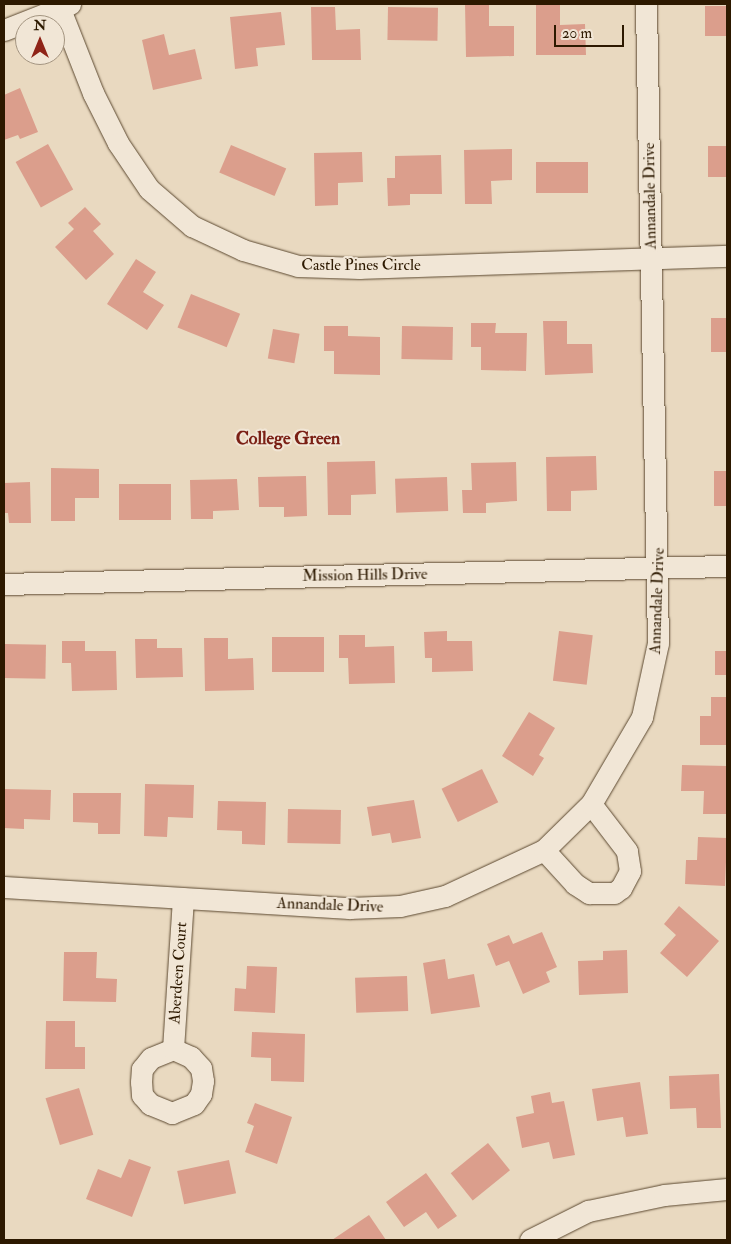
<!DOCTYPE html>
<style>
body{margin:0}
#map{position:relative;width:731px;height:1244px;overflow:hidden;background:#e9d9c0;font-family:"IM FELL Double Pica",serif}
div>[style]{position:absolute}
.building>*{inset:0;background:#db9e8c;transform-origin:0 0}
.roads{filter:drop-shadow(0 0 1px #5c4930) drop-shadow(0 0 1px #5c4930)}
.street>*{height:21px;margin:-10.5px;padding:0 10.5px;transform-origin:10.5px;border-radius:10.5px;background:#f1e6d6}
span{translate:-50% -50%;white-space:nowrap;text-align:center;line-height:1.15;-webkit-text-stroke:4px #f1e6d6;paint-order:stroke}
.street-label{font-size:16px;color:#2d1900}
.neighbourhood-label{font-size:18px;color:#7a1f14;font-weight:700}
.frame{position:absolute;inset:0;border:5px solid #2d1900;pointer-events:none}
.north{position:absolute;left:15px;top:15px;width:50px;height:50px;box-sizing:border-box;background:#f1e6d6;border:1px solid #a39480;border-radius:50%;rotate:0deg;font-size:14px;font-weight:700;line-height:20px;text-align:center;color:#2d1900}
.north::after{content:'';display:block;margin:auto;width:18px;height:22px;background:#8f2418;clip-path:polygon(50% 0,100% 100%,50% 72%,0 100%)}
.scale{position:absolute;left:554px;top:25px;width:70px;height:22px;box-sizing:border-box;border:2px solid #2d1900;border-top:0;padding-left:6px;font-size:15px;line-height:18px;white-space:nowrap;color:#2d1900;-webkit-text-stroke:4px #f1e6d6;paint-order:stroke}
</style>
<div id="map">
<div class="building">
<i style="clip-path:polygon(465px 4px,489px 4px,489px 26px,514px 26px,514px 56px,466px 57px)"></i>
<i style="clip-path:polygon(536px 4px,560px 4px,560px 25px,585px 24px,586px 55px,536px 55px)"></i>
<i style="left:727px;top:6px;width:30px;height:22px;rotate:90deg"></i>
<i style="clip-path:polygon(311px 7px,335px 7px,336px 30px,360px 29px,361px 60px,312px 60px)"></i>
<i style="left:388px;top:7px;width:50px;height:33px;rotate:1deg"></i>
<i style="clip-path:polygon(281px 12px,285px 45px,256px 48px,258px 66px,235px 69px,230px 17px)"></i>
<i style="clip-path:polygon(164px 34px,169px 55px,195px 49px,202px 79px,153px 90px,142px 40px)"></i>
<i style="clip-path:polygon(20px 88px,38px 132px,20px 139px,18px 135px,4px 140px,4px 95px)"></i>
<i style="left:48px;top:144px;width:52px;height:37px;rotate:61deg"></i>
<i style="left:231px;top:145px;width:60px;height:30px;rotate:23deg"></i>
<i style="left:727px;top:146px;width:31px;height:19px;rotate:90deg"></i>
<i style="clip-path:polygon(512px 149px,512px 180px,491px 181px,492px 204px,465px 204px,464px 150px)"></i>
<i style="clip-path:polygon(362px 152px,363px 182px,338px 183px,338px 205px,315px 206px,314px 153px)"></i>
<i style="clip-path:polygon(441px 155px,442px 194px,410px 194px,410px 205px,388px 206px,387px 178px,395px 178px,395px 156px)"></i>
<i style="left:588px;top:162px;width:31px;height:52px;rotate:90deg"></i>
<i style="clip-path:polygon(85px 207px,101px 224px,93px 231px,114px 254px,86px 280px,55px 247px,74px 229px,68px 223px)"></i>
<i style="clip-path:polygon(136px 259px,156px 272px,143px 292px,164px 305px,147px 330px,107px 304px)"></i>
<i style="left:191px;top:294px;width:53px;height:36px;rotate:22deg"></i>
<i style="left:711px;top:318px;width:16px;height:34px"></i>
<i style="clip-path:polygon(543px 321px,567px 321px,567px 344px,592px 344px,593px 373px,545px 375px)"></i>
<i style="clip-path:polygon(471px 323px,496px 323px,495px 333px,527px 333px,526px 371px,481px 370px,481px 347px,471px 347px)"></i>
<i style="clip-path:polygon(324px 326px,348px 326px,348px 336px,380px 337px,380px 375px,334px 374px,334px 351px,324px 351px)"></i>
<i style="left:402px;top:326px;width:51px;height:33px;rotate:1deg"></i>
<i style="left:273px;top:329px;width:27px;height:30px;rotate:10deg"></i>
<i style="clip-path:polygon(596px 456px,597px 490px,571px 491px,571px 511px,547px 511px,546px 457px)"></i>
<i style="clip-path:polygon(375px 461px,376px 494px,351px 495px,351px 515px,328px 515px,327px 462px)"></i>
<i style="clip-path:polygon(516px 462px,517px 501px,486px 503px,486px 513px,463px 513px,462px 490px,472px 490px,471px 463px)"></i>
<i style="clip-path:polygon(51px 468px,99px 469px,99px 498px,75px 498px,75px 521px,51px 521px)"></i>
<i style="left:714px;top:471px;width:13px;height:35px"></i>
<i style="clip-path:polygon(306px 476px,307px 516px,284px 517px,284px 507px,259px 507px,258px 477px)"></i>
<i style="left:447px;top:477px;width:34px;height:52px;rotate:88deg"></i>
<i style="clip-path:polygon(237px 479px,239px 510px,213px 511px,213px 519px,191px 519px,190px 480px)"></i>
<i style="clip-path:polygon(30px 482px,31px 523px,9px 523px,8px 513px,4px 513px,4px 483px)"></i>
<i style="left:171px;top:484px;width:36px;height:52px;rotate:90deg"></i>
<i style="clip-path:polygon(447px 631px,447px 641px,472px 641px,473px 671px,432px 672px,432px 658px,425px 658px,424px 632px)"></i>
<i style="left:559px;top:631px;width:34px;height:50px;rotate:7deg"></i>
<i style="clip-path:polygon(339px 635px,365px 635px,365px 647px,394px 646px,395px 683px,349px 684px,348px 658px,339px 658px)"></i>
<i style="left:324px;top:637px;width:35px;height:52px;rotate:90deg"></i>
<i style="clip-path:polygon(204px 638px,228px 638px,228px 659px,253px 658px,254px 690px,205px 691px)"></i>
<i style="clip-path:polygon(135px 639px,157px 639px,157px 648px,182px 648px,183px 677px,136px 678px)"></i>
<i style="clip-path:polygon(62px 641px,85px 641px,85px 651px,116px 651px,117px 690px,72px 691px,71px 663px,62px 663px)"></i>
<i style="left:4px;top:644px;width:42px;height:34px;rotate:1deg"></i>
<i style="left:715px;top:651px;width:12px;height:24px"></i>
<i style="clip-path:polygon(711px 697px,727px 697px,727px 745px,700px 745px,700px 716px,711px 716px)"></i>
<i style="clip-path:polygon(529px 712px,555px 728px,539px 755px,544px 758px,533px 776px,502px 756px)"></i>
<i style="clip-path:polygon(682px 765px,727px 766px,727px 814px,703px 814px,704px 791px,681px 791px)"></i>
<i style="left:482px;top:769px;width:37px;height:45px;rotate:64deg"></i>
<i style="clip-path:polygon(145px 784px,194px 785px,193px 818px,168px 817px,167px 837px,144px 836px)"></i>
<i style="clip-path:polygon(4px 789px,51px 790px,50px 820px,24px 819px,24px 829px,4px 828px)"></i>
<i style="clip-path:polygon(73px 793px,121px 793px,120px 834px,98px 834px,98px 823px,73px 822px)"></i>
<i style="clip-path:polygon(414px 800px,421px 838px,392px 843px,390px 833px,372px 836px,367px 807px)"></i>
<i style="clip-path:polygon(218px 801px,266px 802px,265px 845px,242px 844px,242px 831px,217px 830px)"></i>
<i style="left:288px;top:809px;width:53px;height:34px;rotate:1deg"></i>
<i style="clip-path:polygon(698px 837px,727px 838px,725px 886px,685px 884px,686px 860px,697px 860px)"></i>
<i style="clip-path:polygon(679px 906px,719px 941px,687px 977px,660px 953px,676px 935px,664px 924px)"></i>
<i style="clip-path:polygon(542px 932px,557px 967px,546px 972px,550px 982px,523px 994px,509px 961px,496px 966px,487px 944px,509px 935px,513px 944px)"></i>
<i style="clip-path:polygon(627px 950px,628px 993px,579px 995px,578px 961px,603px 960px,603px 951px)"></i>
<i style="clip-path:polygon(64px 952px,97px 952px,96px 978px,117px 979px,116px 1002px,63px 1001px)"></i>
<i style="clip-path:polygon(445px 959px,448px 979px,474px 974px,480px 1007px,431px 1014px,423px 963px)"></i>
<i style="clip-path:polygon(247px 966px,277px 967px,275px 1013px,234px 1011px,235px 988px,246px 989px)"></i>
<i style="left:407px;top:976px;width:35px;height:52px;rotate:88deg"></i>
<i style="clip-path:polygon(46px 1021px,75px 1021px,75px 1047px,85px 1047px,85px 1069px,45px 1069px)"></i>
<i style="clip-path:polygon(252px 1032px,305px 1034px,304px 1082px,271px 1081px,271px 1058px,251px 1057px)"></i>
<i style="clip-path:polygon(719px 1074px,721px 1128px,697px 1128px,696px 1108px,670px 1109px,669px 1076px)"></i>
<i style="clip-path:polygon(640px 1082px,648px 1134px,626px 1137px,623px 1117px,597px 1121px,592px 1089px)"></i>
<i style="left:79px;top:1088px;width:49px;height:35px;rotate:73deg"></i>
<i style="clip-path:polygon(550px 1092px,552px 1103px,564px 1101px,575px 1155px,553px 1159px,549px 1142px,522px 1148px,516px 1117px,534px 1113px,531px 1096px)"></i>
<i style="clip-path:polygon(255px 1103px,292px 1117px,277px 1164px,245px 1152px,254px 1126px,247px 1123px)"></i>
<i style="left:488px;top:1143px;width:35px;height:48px;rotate:51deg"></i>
<i style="clip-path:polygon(129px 1159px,151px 1167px,132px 1217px,86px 1199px,98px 1169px,121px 1178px)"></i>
<i style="left:229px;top:1160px;width:34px;height:53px;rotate:78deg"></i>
<i style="clip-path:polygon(426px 1173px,457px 1216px,438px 1229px,426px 1212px,404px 1227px,386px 1202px)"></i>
<i style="clip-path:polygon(369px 1215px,386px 1240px,332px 1240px)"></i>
</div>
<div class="roads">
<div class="street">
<i style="left:58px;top:4px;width:96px;rotate:68.5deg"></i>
<i style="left:93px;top:93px;width:56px;rotate:63.4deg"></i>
<i style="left:118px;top:143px;width:55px;rotate:56deg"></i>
<i style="left:149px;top:189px;width:57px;rotate:40.7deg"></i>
<i style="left:192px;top:226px;width:56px;rotate:25.2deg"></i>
<i style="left:243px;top:250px;width:57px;rotate:16.2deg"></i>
<i style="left:298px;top:266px;width:62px;rotate:1.8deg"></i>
<i style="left:360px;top:268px;width:367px;rotate:-1.9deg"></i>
<i style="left:4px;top:30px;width:71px;rotate:-21.5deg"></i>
<i style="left:4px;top:584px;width:723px;rotate:-1.43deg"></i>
<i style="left:544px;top:850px;width:46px;rotate:47.6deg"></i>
<i style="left:575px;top:884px;width:17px;rotate:33deg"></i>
<i style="left:589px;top:893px;width:25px"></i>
<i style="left:614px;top:893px;width:9px;rotate:-36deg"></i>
<i style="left:621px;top:888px;width:19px;rotate:-62deg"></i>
<i style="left:630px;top:871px;width:20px;rotate:-99deg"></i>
<i style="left:627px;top:851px;width:59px;rotate:-127.5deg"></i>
<i style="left:4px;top:887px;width:346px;rotate:3.5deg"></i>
<i style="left:349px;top:908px;width:51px;rotate:-2.2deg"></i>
<i style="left:400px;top:906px;width:46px;rotate:-12.5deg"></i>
<i style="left:445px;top:896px;width:109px;rotate:-24.9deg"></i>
<i style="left:544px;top:850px;width:66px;rotate:-44.4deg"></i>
<i style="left:591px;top:804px;width:101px;rotate:-59.6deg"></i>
<i style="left:642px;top:717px;width:76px;rotate:-77.8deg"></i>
<i style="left:658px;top:643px;width:639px;rotate:-91.08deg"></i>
<i style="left:173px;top:1049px;width:20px;rotate:24deg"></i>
<i style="left:191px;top:1057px;width:15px;rotate:48deg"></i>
<i style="left:201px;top:1068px;width:13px;rotate:81deg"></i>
<i style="left:203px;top:1081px;width:13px;rotate:99deg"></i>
<i style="left:201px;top:1094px;width:12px;rotate:125deg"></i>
<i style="left:194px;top:1104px;width:24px;rotate:158deg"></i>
<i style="left:172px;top:1113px;width:24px;rotate:-158deg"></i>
<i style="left:150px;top:1104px;width:12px;rotate:-132deg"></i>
<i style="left:142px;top:1095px;width:13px;rotate:-94deg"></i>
<i style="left:141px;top:1082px;width:13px;rotate:-86deg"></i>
<i style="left:142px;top:1069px;width:14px;rotate:-51deg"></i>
<i style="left:151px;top:1058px;width:24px;rotate:-22deg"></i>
<i style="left:173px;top:1049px;width:151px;rotate:-86.2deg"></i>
<i style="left:530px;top:1240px;width:65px;rotate:-26.6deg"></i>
<i style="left:588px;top:1211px;width:78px;rotate:-11.9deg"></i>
<i style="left:664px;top:1195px;width:63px;rotate:-5.4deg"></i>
</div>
</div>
<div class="street-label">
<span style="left:650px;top:196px;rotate:-91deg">Annandale Drive</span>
<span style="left:361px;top:265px">Castle Pines Circle</span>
<span style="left:365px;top:575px;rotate:-1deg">Mission Hills Drive</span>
<span style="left:657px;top:601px;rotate:-88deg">Annandale Drive</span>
<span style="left:330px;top:905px;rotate:2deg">Annandale Drive</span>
<span style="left:178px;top:973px;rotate:-86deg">Aberdeen Court</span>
</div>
<div class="neighbourhood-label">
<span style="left:288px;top:439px">College Green</span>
</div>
<div class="frame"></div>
<div class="north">N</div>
<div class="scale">20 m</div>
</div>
